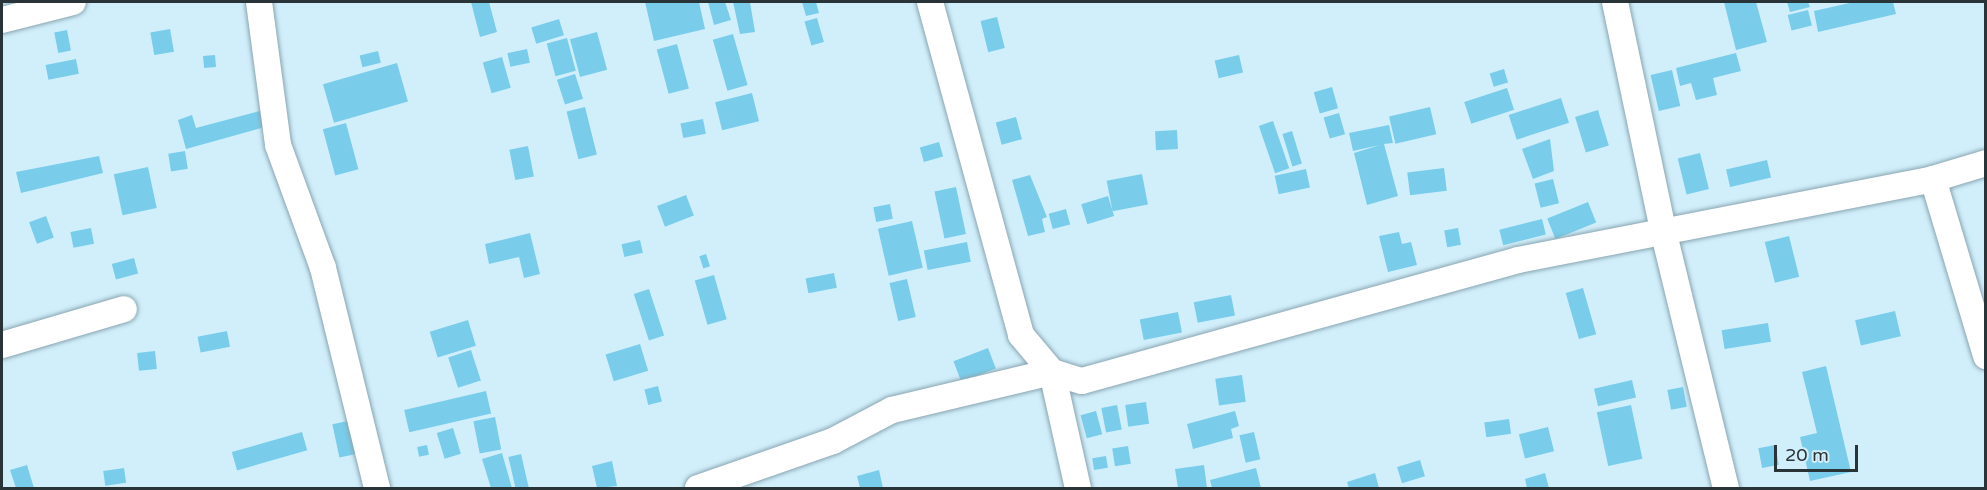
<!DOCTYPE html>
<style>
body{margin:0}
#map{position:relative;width:1987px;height:490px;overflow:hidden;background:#d1effb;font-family:"Varela Round",sans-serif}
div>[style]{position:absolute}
.building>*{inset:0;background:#79cdeb;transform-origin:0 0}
.roads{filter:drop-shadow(0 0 2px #89a5b1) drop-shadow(0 0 2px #89a5b1)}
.minor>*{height:26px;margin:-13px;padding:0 13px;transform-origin:13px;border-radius:13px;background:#fff}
span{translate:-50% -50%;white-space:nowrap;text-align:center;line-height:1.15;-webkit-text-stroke:6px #d1effb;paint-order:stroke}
.frame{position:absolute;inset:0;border:3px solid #283438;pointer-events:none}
.scale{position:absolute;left:1774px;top:445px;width:84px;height:27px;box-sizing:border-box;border:3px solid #283438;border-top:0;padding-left:8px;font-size:18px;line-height:21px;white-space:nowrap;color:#283438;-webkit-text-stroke:4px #d1effb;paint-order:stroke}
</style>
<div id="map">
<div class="building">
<i style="clip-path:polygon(471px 2px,489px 2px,497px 32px,480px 37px)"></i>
<i style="clip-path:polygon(645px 2px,699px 2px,705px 29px,654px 41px)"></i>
<i style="clip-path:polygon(708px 2px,725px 2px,731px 20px,714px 25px)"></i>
<i style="clip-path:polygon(733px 2px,750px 2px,755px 32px,740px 34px)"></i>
<i style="clip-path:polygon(802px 2px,816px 2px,819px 13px,806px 16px)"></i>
<i style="clip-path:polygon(1724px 2px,1756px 2px,1767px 42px,1736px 50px)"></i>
<i style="clip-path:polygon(1787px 2px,1808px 2px,1810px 7px,1790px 12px)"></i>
<i style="clip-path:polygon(1854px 2px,1893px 2px,1896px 14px,1818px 32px,1814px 11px)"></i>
<i style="left:1808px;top:10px;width:16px;height:21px;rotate:76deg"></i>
<i style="left:997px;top:17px;width:32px;height:17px;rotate:76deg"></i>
<i style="left:817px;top:18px;width:25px;height:13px;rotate:74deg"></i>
<i style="left:559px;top:19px;width:17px;height:29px;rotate:73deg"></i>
<i style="left:170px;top:29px;width:23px;height:20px;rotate:80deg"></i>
<i style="left:67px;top:30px;width:21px;height:13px;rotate:79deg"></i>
<i style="left:597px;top:32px;width:39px;height:28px;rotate:75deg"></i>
<i style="left:733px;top:34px;width:53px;height:21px;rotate:74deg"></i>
<i style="left:567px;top:38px;width:34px;height:21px;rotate:75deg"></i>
<i style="left:677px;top:44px;width:46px;height:21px;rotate:75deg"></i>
<i style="left:527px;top:49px;width:14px;height:20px;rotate:78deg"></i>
<i style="left:378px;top:51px;width:12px;height:19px;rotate:76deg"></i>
<i style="clip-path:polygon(1736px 53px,1741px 71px,1713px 78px,1717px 95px,1696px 100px,1691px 83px,1680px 86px,1676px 68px)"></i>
<i style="left:215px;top:55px;width:12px;height:12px;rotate:85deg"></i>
<i style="left:1239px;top:55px;width:18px;height:25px;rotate:77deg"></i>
<i style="left:502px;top:57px;width:32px;height:20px;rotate:74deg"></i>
<i style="left:76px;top:59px;width:15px;height:31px;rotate:79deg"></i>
<i style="left:397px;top:63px;width:40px;height:77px;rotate:74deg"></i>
<i style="left:1504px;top:69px;width:14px;height:15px;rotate:73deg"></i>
<i style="left:1672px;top:70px;width:37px;height:22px;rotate:77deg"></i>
<i style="left:575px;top:74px;width:26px;height:19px;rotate:72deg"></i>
<i style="left:1332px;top:87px;width:22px;height:19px;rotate:74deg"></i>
<i style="left:1507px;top:88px;width:23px;height:45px;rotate:72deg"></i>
<i style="left:752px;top:93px;width:29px;height:38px;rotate:76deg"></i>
<i style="left:1561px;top:98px;width:26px;height:55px;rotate:72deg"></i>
<i style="left:585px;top:107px;width:49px;height:19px;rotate:76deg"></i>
<i style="left:1430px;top:107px;width:28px;height:42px;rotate:77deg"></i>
<i style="left:1598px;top:110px;width:37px;height:24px;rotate:73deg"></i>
<i style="clip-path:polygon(260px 111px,265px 127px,186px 149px,178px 120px,192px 115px,196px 128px)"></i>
<i style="left:1339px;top:113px;width:22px;height:16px;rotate:74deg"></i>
<i style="left:1016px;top:117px;width:23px;height:21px;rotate:75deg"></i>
<i style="left:703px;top:119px;width:15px;height:23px;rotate:79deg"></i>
<i style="left:1273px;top:121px;width:50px;height:15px;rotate:71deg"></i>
<i style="left:346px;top:123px;width:48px;height:24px;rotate:75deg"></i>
<i style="clip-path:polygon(1389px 125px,1393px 143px,1384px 144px,1398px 196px,1367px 205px,1354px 153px,1380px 145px,1353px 151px,1349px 133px)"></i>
<i style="left:1177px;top:130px;width:19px;height:22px;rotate:87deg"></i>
<i style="left:1292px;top:131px;width:34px;height:10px;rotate:73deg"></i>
<i style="clip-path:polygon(1550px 139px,1554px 171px,1533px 179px,1522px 149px)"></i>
<i style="left:939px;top:142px;width:15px;height:20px;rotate:74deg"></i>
<i style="left:528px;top:146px;width:31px;height:19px;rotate:79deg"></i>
<i style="left:185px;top:151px;width:18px;height:17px;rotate:81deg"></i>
<i style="left:1700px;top:153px;width:37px;height:23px;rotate:76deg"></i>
<i style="clip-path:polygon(99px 156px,103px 173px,21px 193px,16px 172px)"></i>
<i style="left:1767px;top:160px;width:18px;height:42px;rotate:77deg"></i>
<i style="left:148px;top:167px;width:42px;height:35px;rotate:78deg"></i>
<i style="left:1444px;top:168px;width:23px;height:37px;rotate:83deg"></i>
<i style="left:1306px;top:169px;width:19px;height:32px;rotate:78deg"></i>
<i style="left:1142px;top:174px;width:31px;height:36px;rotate:79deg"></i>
<i style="clip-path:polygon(1030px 175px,1047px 217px,1042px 219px,1045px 232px,1028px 236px,1012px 180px)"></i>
<i style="left:1553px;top:179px;width:25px;height:19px;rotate:76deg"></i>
<i style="left:956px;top:187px;width:48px;height:22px;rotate:78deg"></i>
<i style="left:686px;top:195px;width:22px;height:31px;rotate:69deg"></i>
<i style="left:1108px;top:196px;width:21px;height:28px;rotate:73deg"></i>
<i style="left:1588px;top:202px;width:22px;height:44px;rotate:68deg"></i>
<i style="left:890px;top:204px;width:15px;height:17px;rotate:79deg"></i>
<i style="left:1066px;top:209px;width:16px;height:18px;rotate:75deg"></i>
<i style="left:46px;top:216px;width:23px;height:18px;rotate:70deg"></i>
<i style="left:1542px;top:219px;width:16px;height:44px;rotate:76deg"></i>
<i style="left:912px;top:221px;width:48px;height:35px;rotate:77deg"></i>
<i style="left:91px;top:228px;width:16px;height:21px;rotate:79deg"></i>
<i style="left:1458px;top:228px;width:17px;height:14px;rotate:80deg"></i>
<i style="clip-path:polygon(1399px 232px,1402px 244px,1411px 242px,1417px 265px,1388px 272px,1379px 236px)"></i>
<i style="clip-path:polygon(530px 233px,540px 274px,524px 278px,519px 257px,489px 264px,485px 244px)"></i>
<i style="left:1789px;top:236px;width:42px;height:25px;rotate:76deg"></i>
<i style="left:640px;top:240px;width:13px;height:19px;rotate:77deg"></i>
<i style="left:967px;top:242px;width:20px;height:44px;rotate:79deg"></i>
<i style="left:706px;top:254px;width:13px;height:7px;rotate:72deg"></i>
<i style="left:134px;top:258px;width:16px;height:23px;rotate:75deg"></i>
<i style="left:834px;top:273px;width:15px;height:29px;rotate:79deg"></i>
<i style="left:714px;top:275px;width:46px;height:20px;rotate:74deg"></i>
<i style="left:907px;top:279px;width:39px;height:18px;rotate:77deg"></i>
<i style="left:1583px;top:288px;width:48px;height:18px;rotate:74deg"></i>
<i style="left:649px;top:289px;width:49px;height:16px;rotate:72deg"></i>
<i style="left:1231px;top:295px;width:21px;height:38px;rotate:79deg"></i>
<i style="left:1895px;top:311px;width:26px;height:41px;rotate:77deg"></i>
<i style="left:1178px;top:312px;width:21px;height:39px;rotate:79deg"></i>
<i style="left:468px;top:320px;width:27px;height:40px;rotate:73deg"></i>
<i style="left:1768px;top:323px;width:19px;height:47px;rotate:81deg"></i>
<i style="left:227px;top:331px;width:16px;height:30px;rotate:79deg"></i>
<i style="left:640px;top:344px;width:28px;height:36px;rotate:73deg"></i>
<i style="left:988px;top:348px;width:22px;height:37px;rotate:69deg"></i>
<i style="left:471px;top:350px;width:32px;height:24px;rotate:72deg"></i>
<i style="left:155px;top:351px;width:18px;height:18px;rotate:84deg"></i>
<i style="clip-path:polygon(1826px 366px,1851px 472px,1810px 481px,1800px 437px,1817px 433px,1802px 372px)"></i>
<i style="left:1242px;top:375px;width:27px;height:27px;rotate:82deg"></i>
<i style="left:1632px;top:380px;width:18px;height:39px;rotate:77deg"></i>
<i style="left:658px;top:386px;width:16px;height:14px;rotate:76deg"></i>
<i style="left:1683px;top:387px;width:20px;height:16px;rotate:79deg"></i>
<i style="left:486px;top:391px;width:23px;height:84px;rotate:77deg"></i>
<i style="left:1146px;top:402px;width:22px;height:21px;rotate:82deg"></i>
<i style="left:1117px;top:405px;width:25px;height:16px;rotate:79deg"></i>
<i style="left:1631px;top:405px;width:55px;height:35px;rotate:78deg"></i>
<i style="left:1096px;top:411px;width:24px;height:16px;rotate:75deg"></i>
<i style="clip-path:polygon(1235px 411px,1239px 426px,1231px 429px,1233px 438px,1193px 449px,1187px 424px)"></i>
<i style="left:495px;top:417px;width:33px;height:22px;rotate:79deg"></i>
<i style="left:1509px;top:419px;width:15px;height:25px;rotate:82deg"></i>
<i style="left:348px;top:421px;width:34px;height:16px;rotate:78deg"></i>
<i style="left:1548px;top:427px;width:25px;height:30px;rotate:76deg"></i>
<i style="left:453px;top:428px;width:27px;height:17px;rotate:73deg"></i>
<i style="left:302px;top:432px;width:19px;height:73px;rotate:74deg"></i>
<i style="left:1254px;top:432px;width:28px;height:15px;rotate:77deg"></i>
<i style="left:427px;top:445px;width:10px;height:10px;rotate:79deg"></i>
<i style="left:1775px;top:445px;width:20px;height:17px;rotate:79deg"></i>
<i style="left:1128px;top:446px;width:18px;height:16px;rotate:81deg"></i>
<i style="clip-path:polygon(502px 453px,512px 488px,491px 488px,482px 459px)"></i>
<i style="left:521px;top:454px;width:35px;height:13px;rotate:77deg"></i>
<i style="left:1106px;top:456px;width:12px;height:14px;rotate:81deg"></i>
<i style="left:1420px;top:460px;width:17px;height:24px;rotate:73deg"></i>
<i style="clip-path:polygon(612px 461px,617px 486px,597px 488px,592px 466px)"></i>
<i style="clip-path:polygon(27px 465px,34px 488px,16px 488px,10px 470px)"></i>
<i style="clip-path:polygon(1204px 465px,1207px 488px,1178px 488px,1175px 469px)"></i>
<i style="left:124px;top:468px;width:15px;height:21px;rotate:82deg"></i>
<i style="clip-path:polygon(1256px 468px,1261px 488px,1212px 488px,1210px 480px)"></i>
<i style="clip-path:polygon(879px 470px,883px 488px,860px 488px,857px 476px)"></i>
<i style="clip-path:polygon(1375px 473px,1379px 488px,1349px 488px,1347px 482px)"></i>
<i style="clip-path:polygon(1545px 473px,1549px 488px,1527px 488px,1525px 479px)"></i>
</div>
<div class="roads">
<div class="minor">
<i style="left:259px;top:2px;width:144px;rotate:82.4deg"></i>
<i style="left:278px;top:145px;width:131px;rotate:69.9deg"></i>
<i style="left:323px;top:268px;width:227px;rotate:76.2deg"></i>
<i style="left:930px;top:2px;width:345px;rotate:74.7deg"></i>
<i style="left:1021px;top:335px;width:48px;rotate:50deg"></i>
<i style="left:1052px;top:372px;width:31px;rotate:17deg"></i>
<i style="left:1082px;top:381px;width:452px;rotate:-15.5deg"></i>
<i style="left:1518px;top:260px;width:423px;rotate:-11deg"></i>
<i style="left:1933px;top:179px;width:55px;rotate:-16.8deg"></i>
<i style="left:1615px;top:2px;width:233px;rotate:78.1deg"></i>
<i style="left:1663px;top:230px;width:266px;rotate:76.3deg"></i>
<i style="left:2px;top:20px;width:73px;rotate:-14.2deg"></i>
<i style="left:1933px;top:179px;width:185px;rotate:73.3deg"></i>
<i style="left:2px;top:345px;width:127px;rotate:-16.4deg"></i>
<i style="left:698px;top:488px;width:143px;rotate:-19.2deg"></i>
<i style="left:833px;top:441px;width:67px;rotate:-27.7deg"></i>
<i style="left:892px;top:410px;width:164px;rotate:-13.4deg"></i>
<i style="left:1052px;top:372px;width:119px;rotate:77.4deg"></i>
</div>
</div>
<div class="frame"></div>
<div class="scale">20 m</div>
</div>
